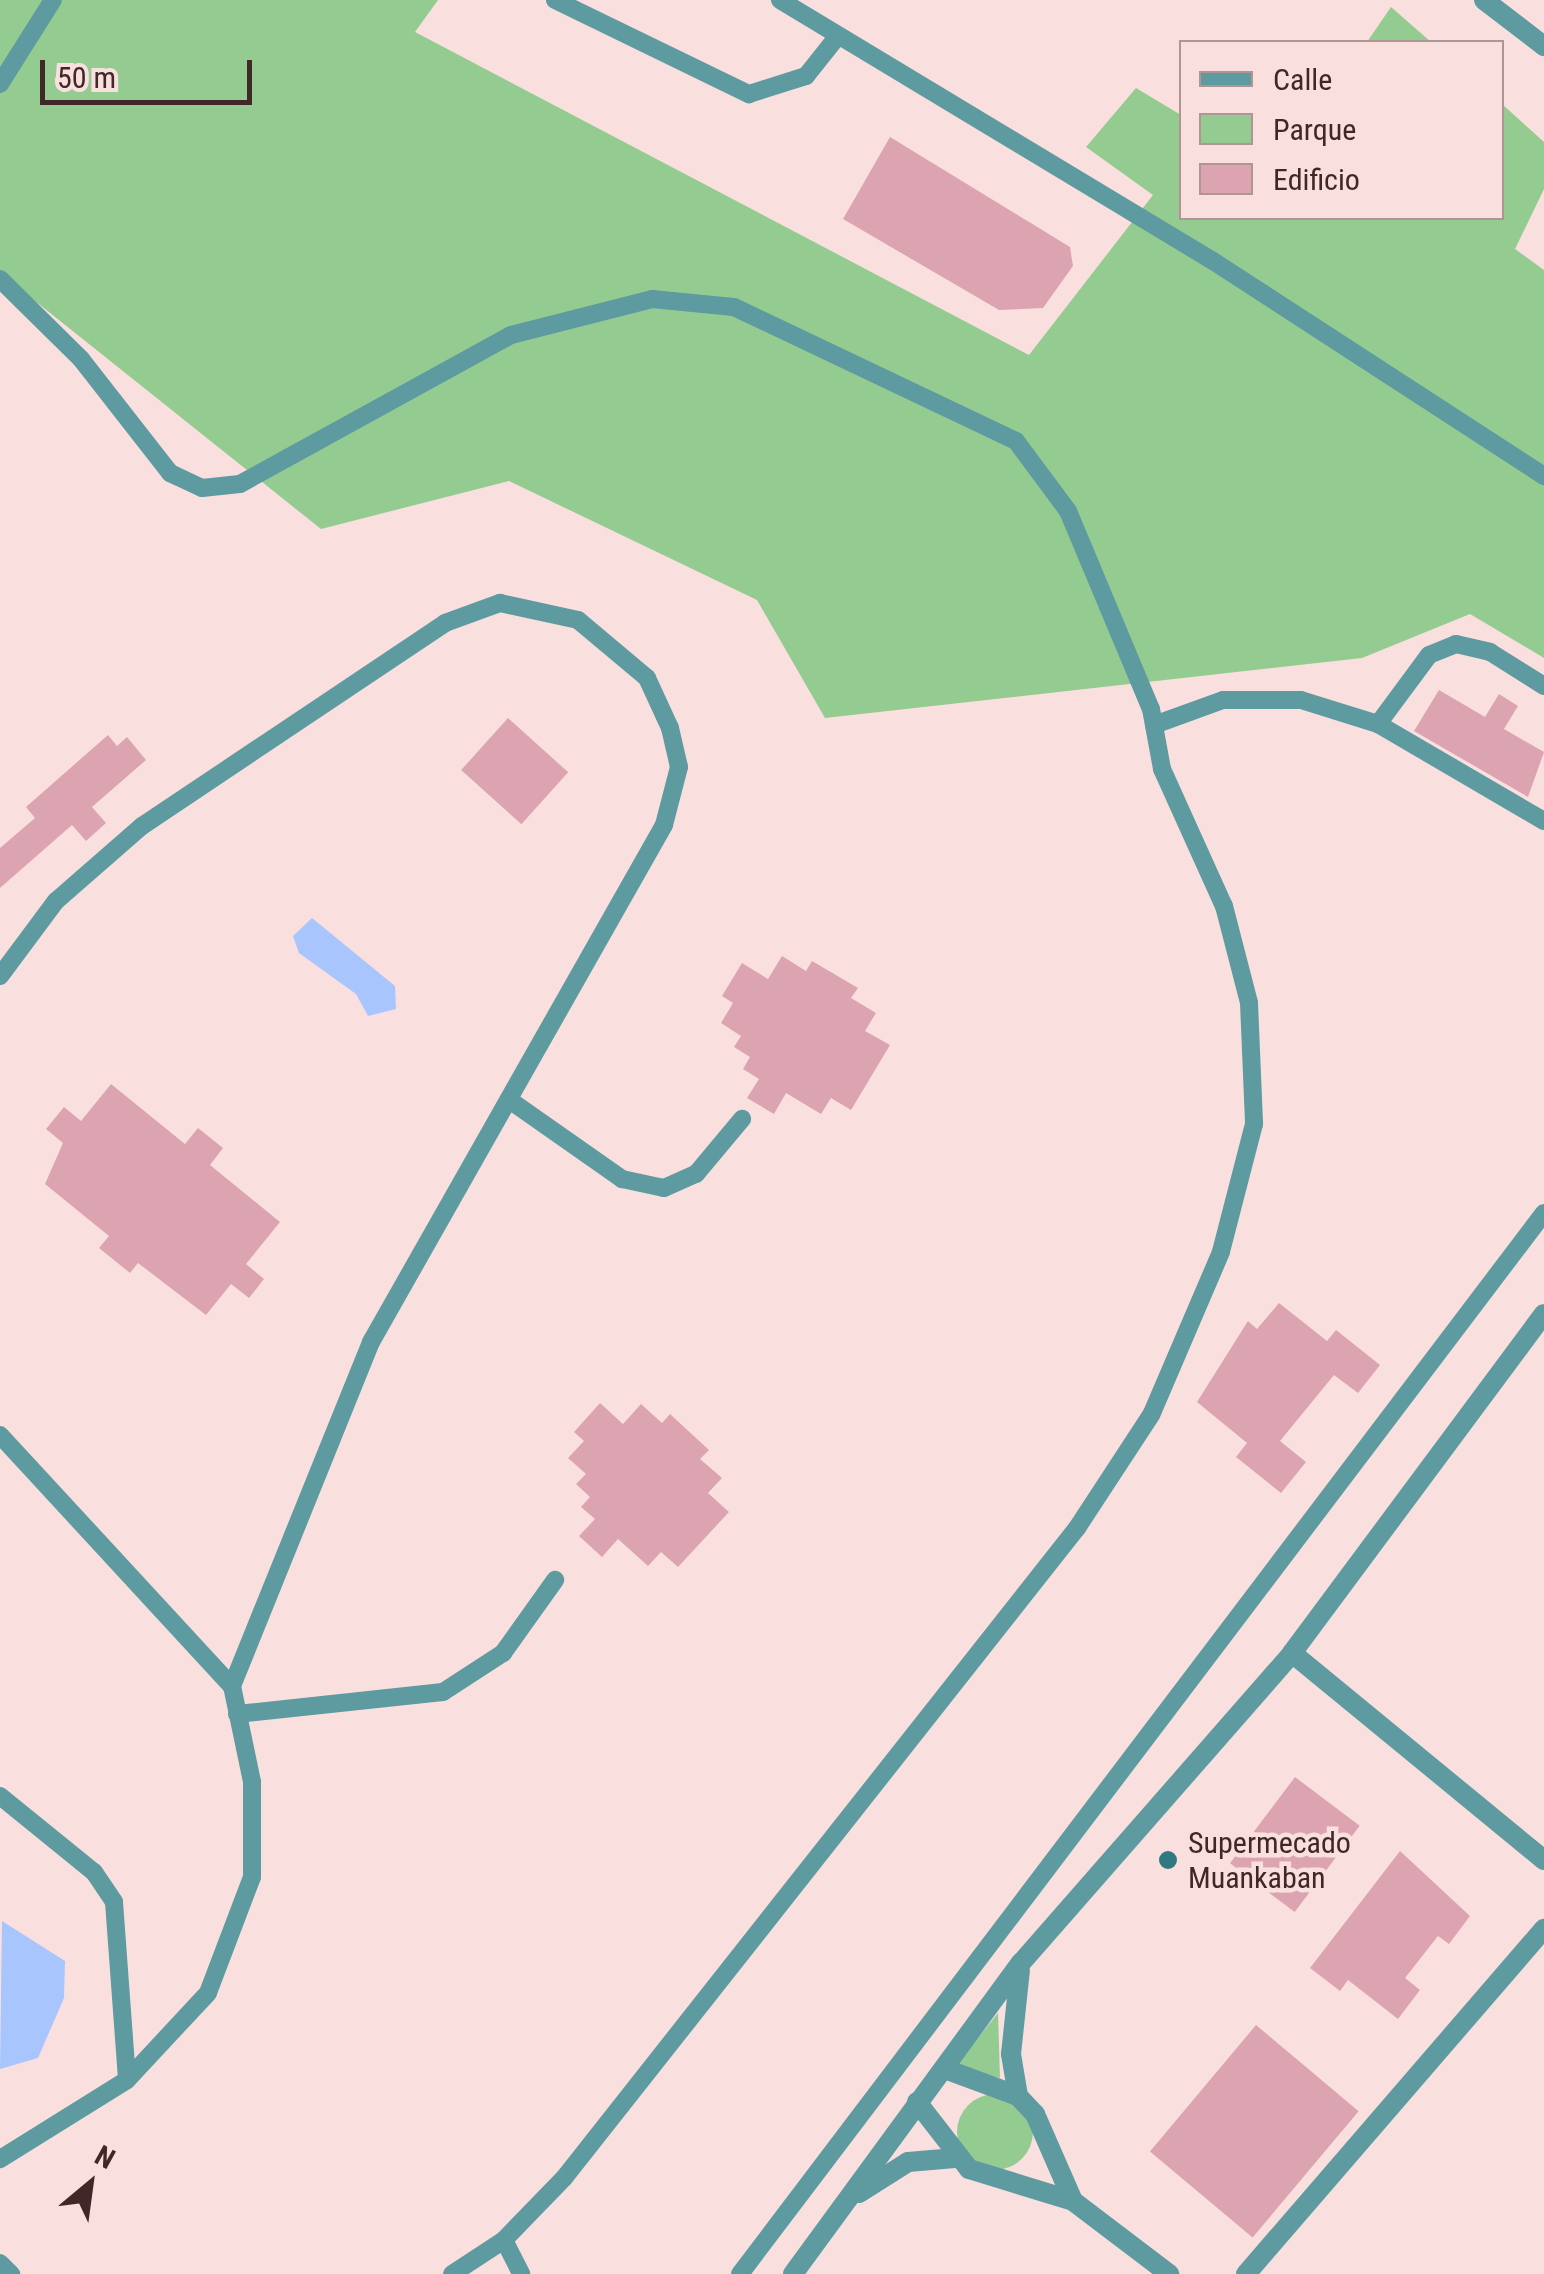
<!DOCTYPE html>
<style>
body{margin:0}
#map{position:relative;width:1544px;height:2274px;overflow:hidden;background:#f9e0de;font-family:"Roboto Condensed",sans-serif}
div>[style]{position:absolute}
.green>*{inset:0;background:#94cb91}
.round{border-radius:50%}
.water>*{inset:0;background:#a8c5fd}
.building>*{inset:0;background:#dca4b1;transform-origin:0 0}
.service>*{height:18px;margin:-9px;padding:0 9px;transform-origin:9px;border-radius:9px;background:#5e9ba1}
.minor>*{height:20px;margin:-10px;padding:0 10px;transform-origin:10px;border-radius:10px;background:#5e9ba1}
.tertiary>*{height:20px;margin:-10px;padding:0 10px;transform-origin:10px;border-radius:10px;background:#5e9ba1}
.dots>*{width:28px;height:28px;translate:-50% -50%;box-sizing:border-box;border:5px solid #f9e0de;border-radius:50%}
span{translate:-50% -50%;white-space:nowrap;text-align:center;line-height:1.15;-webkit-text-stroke:9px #f9e0de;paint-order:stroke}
.poi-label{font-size:30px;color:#3f2827}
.left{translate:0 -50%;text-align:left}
.legend{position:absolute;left:1179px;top:40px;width:325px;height:180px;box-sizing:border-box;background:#f9e0de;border:2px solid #af9695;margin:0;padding:12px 18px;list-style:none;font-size:30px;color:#3f2827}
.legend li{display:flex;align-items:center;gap:20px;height:50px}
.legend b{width:50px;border:2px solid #af9695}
.north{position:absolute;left:40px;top:2134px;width:100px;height:100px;-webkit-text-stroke:8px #f9e0de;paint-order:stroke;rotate:29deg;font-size:28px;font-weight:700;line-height:40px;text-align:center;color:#3f2827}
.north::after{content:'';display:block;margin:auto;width:35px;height:45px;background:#3f2827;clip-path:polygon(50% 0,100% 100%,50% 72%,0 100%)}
.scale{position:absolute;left:40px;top:60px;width:212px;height:45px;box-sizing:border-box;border:5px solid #3f2827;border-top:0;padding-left:12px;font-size:30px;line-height:35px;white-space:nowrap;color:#3f2827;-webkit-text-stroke:8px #f9e0de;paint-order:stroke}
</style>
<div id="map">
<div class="green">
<i style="clip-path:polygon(0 0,438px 0,415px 32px,1029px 355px,1153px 195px,1086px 147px,1136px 88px,1181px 115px,1182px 218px,1502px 218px,1502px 104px,1544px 142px,1544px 189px,1515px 249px,1544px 270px,1544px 658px,1470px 614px,1362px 658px,825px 718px,757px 600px,509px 481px,321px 529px,0 273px)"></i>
<i style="clip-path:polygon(1391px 7px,1431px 42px,1367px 42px)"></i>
<i style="clip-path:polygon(998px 2013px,1000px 2078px,954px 2068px)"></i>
<i class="round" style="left:957px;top:2094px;width:76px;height:76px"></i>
</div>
<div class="water">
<i style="clip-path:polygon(312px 918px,395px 986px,396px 1009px,368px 1016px,356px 994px,299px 953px,293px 936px)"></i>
<i style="clip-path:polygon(2px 1921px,65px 1961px,64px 1998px,38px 2058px,0 2069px)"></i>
</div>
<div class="building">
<i style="clip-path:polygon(890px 137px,1070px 247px,1073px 266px,1043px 308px,999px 310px,843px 219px)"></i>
<i style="clip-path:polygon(1439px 690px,1485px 717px,1499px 694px,1518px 706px,1504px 729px,1544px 752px,1528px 797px,1414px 731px)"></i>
<i style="left:508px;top:718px;width:81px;height:70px;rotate:42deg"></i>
<i style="clip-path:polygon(108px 735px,117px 746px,127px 737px,146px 760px,92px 807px,106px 823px,86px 841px,72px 825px,0 888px,0 848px,35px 818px,26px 807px)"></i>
<i style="clip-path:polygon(782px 956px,806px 971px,812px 961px,858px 988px,851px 998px,876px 1013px,865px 1031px,890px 1045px,851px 1110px,831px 1098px,821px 1114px,786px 1093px,774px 1114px,747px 1098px,759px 1079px,743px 1069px,750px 1057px,734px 1047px,741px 1036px,721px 1023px,733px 1003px,722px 996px,742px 963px,768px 979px)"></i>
<i style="clip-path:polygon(111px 1084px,185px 1144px,198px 1128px,223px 1148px,210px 1165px,280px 1222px,246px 1264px,264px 1279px,249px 1298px,231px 1284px,206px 1315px,138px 1263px,130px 1273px,99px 1248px,109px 1236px,45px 1184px,63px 1143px,46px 1129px,64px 1107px,81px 1121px)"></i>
<i style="clip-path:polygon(1279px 1303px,1327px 1341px,1336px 1330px,1380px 1365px,1358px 1393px,1334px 1375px,1280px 1441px,1306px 1462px,1281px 1493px,1236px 1457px,1247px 1443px,1197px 1402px,1248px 1321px,1257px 1329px)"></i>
<i style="clip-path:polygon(600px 1403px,623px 1424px,641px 1404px,662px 1423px,670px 1414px,709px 1450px,700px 1459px,722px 1478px,708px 1493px,729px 1512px,678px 1567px,661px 1552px,648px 1566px,618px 1539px,602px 1557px,579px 1536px,595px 1519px,581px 1507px,590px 1497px,576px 1484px,586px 1474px,568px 1458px,584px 1441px,574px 1432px)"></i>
<i style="left:1295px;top:1777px;width:81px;height:108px;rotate:37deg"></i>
<i style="clip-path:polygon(1400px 1851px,1470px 1916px,1449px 1944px,1438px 1936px,1405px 1978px,1420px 1990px,1398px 2019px,1348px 1980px,1340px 1991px,1310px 1968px)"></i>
<i style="left:1256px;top:2025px;width:134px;height:165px;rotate:40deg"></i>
</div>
<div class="service">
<i style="left:555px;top:0;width:216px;rotate:25.9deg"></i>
<i style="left:749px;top:94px;width:60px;rotate:-17.5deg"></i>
<i style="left:806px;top:76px;width:50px;rotate:-51.5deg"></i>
<i style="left:780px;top:0;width:506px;rotate:31.08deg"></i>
<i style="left:1213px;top:261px;width:395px;rotate:33deg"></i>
<i style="left:0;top:84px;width:99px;rotate:-57.8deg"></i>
<i style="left:0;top:279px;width:114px;rotate:44.6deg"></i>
<i style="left:81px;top:359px;width:145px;rotate:52deg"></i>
<i style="left:170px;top:473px;width:35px;rotate:25deg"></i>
<i style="left:202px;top:488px;width:38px;rotate:-6deg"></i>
<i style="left:240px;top:484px;width:309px;rotate:-28.8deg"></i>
<i style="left:511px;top:335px;width:146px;rotate:-14.3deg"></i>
<i style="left:652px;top:299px;width:82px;rotate:5.6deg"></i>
<i style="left:734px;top:307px;width:312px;rotate:25.4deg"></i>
<i style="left:1016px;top:441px;width:87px;rotate:53.4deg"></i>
<i style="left:1068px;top:511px;width:215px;rotate:67.3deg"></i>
<i style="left:1151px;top:709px;width:61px;rotate:79.6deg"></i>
<i style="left:1162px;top:769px;width:150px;rotate:65.7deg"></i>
<i style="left:1224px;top:906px;width:100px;rotate:75.5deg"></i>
<i style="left:1249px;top:1003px;width:121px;rotate:87.6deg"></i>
<i style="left:1254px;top:1124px;width:132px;rotate:104.5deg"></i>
<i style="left:1221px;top:1252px;width:177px;rotate:113.2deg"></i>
<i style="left:1151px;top:1415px;width:135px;rotate:123.2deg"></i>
<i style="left:1077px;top:1528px;width:828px;rotate:128.28deg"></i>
<i style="left:564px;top:2178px;width:86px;rotate:134.1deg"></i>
<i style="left:504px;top:2240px;width:62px;rotate:146.8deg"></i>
<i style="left:1378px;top:724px;width:86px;rotate:-53.5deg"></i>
<i style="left:1429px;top:655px;width:29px;rotate:-22deg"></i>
<i style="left:1456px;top:644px;width:35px;rotate:13deg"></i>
<i style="left:1490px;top:652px;width:64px;rotate:32.2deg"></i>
<i style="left:1154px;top:725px;width:73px;rotate:-19.9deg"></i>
<i style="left:1223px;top:700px;width:78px"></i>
<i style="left:1301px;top:700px;width:81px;rotate:17.3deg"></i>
<i style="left:1378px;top:724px;width:192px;rotate:30.3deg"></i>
<i style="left:0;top:976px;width:94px;rotate:-53.3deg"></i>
<i style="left:56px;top:901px;width:114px;rotate:-41.1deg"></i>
<i style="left:142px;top:826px;width:365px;rotate:-33.8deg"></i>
<i style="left:445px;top:623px;width:59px;rotate:-20deg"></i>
<i style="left:500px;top:603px;width:80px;rotate:12.3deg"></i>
<i style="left:578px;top:620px;width:90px;rotate:40deg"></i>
<i style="left:647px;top:678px;width:55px;rotate:65.3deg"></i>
<i style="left:670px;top:728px;width:40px;rotate:77deg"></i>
<i style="left:679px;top:767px;width:60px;rotate:104.5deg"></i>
<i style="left:664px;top:825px;width:594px;rotate:119.54deg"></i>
<i style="left:371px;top:1342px;width:371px;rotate:112deg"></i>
<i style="left:511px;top:1101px;width:136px;rotate:35.1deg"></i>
<i style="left:622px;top:1179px;width:43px;rotate:12.1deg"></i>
<i style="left:664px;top:1188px;width:35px;rotate:-24deg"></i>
<i style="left:696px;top:1174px;width:72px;rotate:-50.1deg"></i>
<i style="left:0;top:1435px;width:342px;rotate:47.3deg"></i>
<i style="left:232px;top:1686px;width:98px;rotate:78.2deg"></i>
<i style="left:252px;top:1782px;width:95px;rotate:90deg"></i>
<i style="left:252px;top:1877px;width:124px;rotate:110.8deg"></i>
<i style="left:208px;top:1993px;width:119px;rotate:133deg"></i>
<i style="left:127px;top:2080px;width:150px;rotate:148.1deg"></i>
<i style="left:237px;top:1714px;width:207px;rotate:-6.1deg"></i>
<i style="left:443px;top:1692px;width:72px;rotate:-33deg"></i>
<i style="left:503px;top:1653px;width:90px;rotate:-54.5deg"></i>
<i style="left:0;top:1796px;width:121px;rotate:39deg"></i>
<i style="left:94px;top:1872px;width:36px;rotate:56deg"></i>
<i style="left:114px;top:1902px;width:178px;rotate:85.8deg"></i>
<i style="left:504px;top:2240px;width:38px;rotate:63deg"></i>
<i style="left:0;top:2263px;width:16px;rotate:45deg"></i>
<i style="left:740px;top:2274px;width:1331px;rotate:-52.85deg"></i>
</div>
<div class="minor">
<i style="left:1292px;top:1653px;width:326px;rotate:39.4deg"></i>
<i style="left:1246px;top:2274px;width:456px;rotate:-49.2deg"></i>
</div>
<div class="tertiary">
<i style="left:1484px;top:0;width:76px;rotate:37.5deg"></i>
<i style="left:945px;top:2069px;width:78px;rotate:20.3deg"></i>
<i style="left:1018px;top:2096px;width:25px;rotate:47deg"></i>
<i style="left:1035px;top:2114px;width:95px;rotate:66.4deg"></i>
<i style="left:1018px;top:2096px;width:43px;rotate:-99.5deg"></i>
<i style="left:1011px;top:2054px;width:84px;rotate:-83.9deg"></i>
<i style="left:917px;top:2102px;width:85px;rotate:52.2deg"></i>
<i style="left:969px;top:2169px;width:109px;rotate:17.1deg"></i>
<i style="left:1073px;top:2201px;width:121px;rotate:37.2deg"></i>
<i style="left:859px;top:2193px;width:58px;rotate:-32.3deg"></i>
<i style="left:908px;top:2162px;width:47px;rotate:-4.9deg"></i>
<i style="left:793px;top:2274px;width:386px;rotate:-53.8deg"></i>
<i style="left:1021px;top:1963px;width:412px;rotate:-48.8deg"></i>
<i style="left:1292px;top:1653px;width:422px;rotate:-53.4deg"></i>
</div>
<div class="dots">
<i style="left:1168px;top:1860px;background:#307980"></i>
</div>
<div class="poi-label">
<span class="left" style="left:1188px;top:1860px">Supermecado<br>Muankaban</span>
</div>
<ul class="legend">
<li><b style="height:12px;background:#5e9ba1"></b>Calle</li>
<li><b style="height:28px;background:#94cb91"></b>Parque</li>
<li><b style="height:28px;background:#dca4b1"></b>Edificio</li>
</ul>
<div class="north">N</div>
<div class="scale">50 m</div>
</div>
